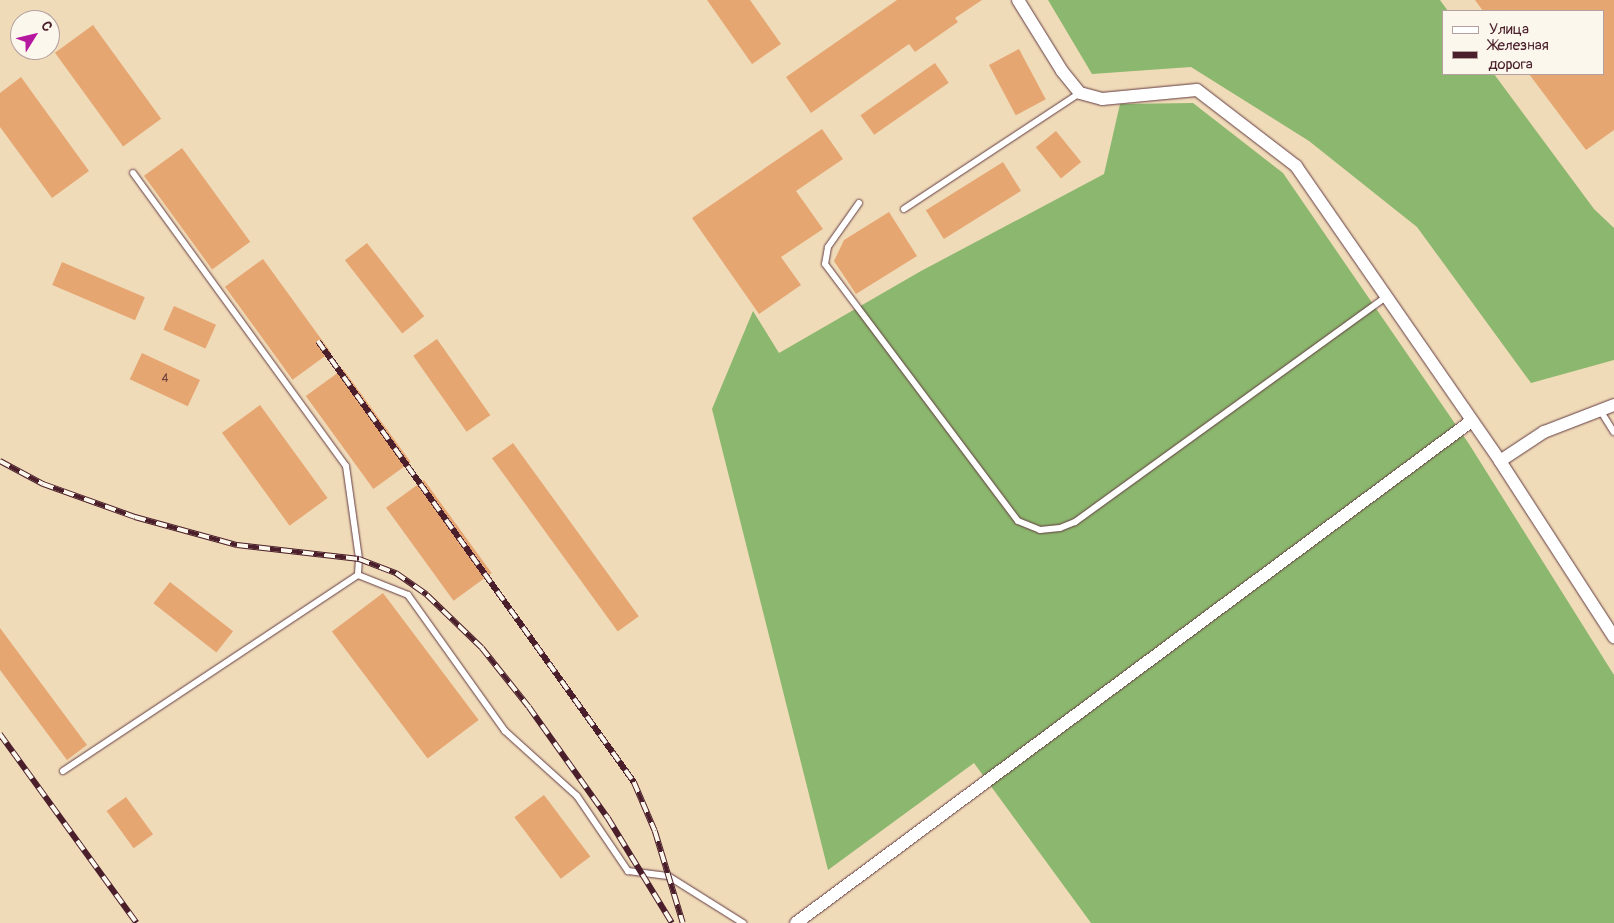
<!DOCTYPE html>
<meta charset="utf-8">
<style>
body{margin:0}
#map{position:relative;width:1614px;height:923px;overflow:hidden;background:#f0dbb9;font-family:Pangolin,sans-serif}
div>[style]{position:absolute}
.forest>*{inset:0;background:#8cb76e}
.building>*{inset:0;background:#e6a672;transform-origin:0 0}
.roads{filter:drop-shadow(0 0 1px #633b40) drop-shadow(0 0 1px #633b40)}
.service>*{height:6px;margin:-3px;padding:0 3px;transform-origin:3px;border-radius:3px;background:#fff}
.minor>*{height:12px;margin:-6px;padding:0 6px;transform-origin:6px;border-radius:6px;background:#fff}
.rail>*{height:5.5px;margin-top:-2.75px;transform-origin:0;background:repeating-linear-gradient(90deg,#fbf7ec 0 11px,#4a1f2b 0 22px);box-sizing:border-box;border-block:1px solid #4a1f2b}
span{translate:-50% -50%;white-space:nowrap;text-align:center;line-height:1.15;-webkit-text-stroke:4px #fbf7ec;paint-order:stroke}
.number-label{font-size:12px;color:#71413d}
.number-label span{-webkit-text-stroke-width:0}
.legend{position:absolute;left:1442px;top:10px;width:162px;height:65px;box-sizing:border-box;background:#fbf7ec;border:1px solid #b4a19f;margin:0;padding:6px 9px;list-style:none;font-size:15px;color:#4a1f2b}
.legend li{display:flex;align-items:center;gap:10px;height:25px}
.legend b{width:25px;border:1px solid #b4a19f}
.north{position:absolute;left:10px;top:10px;width:50px;height:50px;box-sizing:border-box;background:#fbf7ec;border:1px solid #b4a19f;border-radius:50%;rotate:54deg;font-size:14px;font-weight:700;line-height:20px;text-align:center;color:#4a1f2b}
.north::after{content:'';display:block;margin:auto;width:18px;height:22px;background:#b5179e;clip-path:polygon(50% 0,100% 100%,50% 72%,0 100%)}
</style>
<div id="map">
<div class="forest">
<i style="clip-path:polygon(1048px 0,1440px 0,1448px 11px,1443px 11px,1443px 74px,1494px 74px,1594px 209px,1614px 228px,1614px 360px,1531px 383px,1417px 227px,1309px 141px,1191px 67px,1092px 74px)"></i>
<i style="clip-path:polygon(1193px 103px,1283px 173px,1469px 444px,1614px 675px,1614px 923px,1091px 923px,974px 763px,828px 870px,712px 409px,753px 311px,779px 353px,921px 271px,1104px 174px,1120px 104px)"></i>
</div>
<div class="building">
<i style="clip-path:polygon(707px 0,750px 0,781px 44px,752px 64px)"></i>
<i style="clip-path:polygon(897px 0,982px 0,955px 18px,958px 22px,915px 52px,909px 44px,811px 113px,786px 77px)"></i>
<i style="clip-path:polygon(1475px 0,1614px 0,1614px 130px,1586px 150px,1529px 74px,1603px 74px,1603px 11px,1483px 11px)"></i>
<i style="left:93px;top:25px;width:116px;height:47px;rotate:54deg"></i>
<i style="left:1019px;top:49px;width:57px;height:34px;rotate:62deg"></i>
<i style="left:935px;top:63px;width:24px;height:91px;rotate:55deg"></i>
<i style="clip-path:polygon(21px 77px,89px 171px,52px 198px,0 127px,0 93px)"></i>
<i style="clip-path:polygon(822px 129px,843px 159px,796px 191px,823px 229px,781px 257px,801px 285px,759px 314px,692px 218px)"></i>
<i style="left:1056px;top:131px;width:40px;height:26px;rotate:51deg"></i>
<i style="left:182px;top:148px;width:116px;height:47px;rotate:54deg"></i>
<i style="left:1003px;top:162px;width:34px;height:91px;rotate:58deg"></i>
<i style="clip-path:polygon(889px 212px,917px 256px,856px 294px,834px 261px,844px 240px)"></i>
<i style="left:367px;top:243px;width:93px;height:28px;rotate:52deg"></i>
<i style="left:263px;top:259px;width:115px;height:47px;rotate:54deg"></i>
<i style="left:62px;top:262px;width:90px;height:25px;rotate:23deg"></i>
<i style="left:174px;top:306px;width:46px;height:26px;rotate:24deg"></i>
<i style="left:437px;top:339px;width:93px;height:29px;rotate:55deg"></i>
<i style="left:142px;top:353px;width:64px;height:29px;rotate:25deg"></i>
<i style="left:343px;top:369px;width:115px;height:46px;rotate:54deg"></i>
<i style="left:260px;top:405px;width:115px;height:47px;rotate:54deg"></i>
<i style="left:513px;top:443px;width:214px;height:26px;rotate:54deg"></i>
<i style="left:424px;top:480px;width:115px;height:47px;rotate:54deg"></i>
<i style="left:170px;top:582px;width:80px;height:27px;rotate:38deg"></i>
<i style="left:383px;top:593px;width:159px;height:64px;rotate:53deg"></i>
<i style="clip-path:polygon(0 628px,87px 745px,67px 760px,0 670px)"></i>
<i style="left:544px;top:795px;width:77px;height:37px;rotate:53deg"></i>
<i style="left:126px;top:797px;width:46px;height:24px;rotate:54deg"></i>
</div>
<div class="roads">
<div class="service">
<i style="left:133px;top:173px;width:362px;rotate:54deg"></i>
<i style="left:346px;top:466px;width:94px;rotate:82deg"></i>
<i style="left:359px;top:559px;width:16px;rotate:94deg"></i>
<i style="left:859px;top:203px;width:54px;rotate:125.2deg"></i>
<i style="left:828px;top:247px;width:17px;rotate:100deg"></i>
<i style="left:825px;top:264px;width:321px;rotate:53.1deg"></i>
<i style="left:1018px;top:521px;width:24px;rotate:22deg"></i>
<i style="left:1040px;top:530px;width:20px;rotate:-6deg"></i>
<i style="left:1060px;top:528px;width:16px;rotate:-22deg"></i>
<i style="left:1075px;top:522px;width:382px;rotate:-35.9deg"></i>
<i style="left:904px;top:209px;width:211px;rotate:-33.4deg"></i>
<i style="left:1600px;top:410px;width:26px;rotate:58deg"></i>
<i style="left:63px;top:771px;width:354px;rotate:-33.6deg"></i>
<i style="left:358px;top:575px;width:54px;rotate:21.8deg"></i>
<i style="left:408px;top:595px;width:167px;rotate:54.5deg"></i>
<i style="left:505px;top:731px;width:97px;rotate:42.1deg"></i>
<i style="left:577px;top:796px;width:91px;rotate:55.8deg"></i>
<i style="left:628px;top:871px;width:40px;rotate:7.1deg"></i>
<i style="left:668px;top:876px;width:89px;rotate:32.1deg"></i>
</div>
<div class="minor">
<i style="left:1018px;top:0;width:84px;rotate:58.2deg"></i>
<i style="left:1062px;top:71px;width:28px;rotate:51deg"></i>
<i style="left:1080px;top:93px;width:23px;rotate:15deg"></i>
<i style="left:1102px;top:99px;width:95px;rotate:-5.4deg"></i>
<i style="left:1197px;top:90px;width:125px;rotate:37.5deg"></i>
<i style="left:1296px;top:166px;width:359px;rotate:55.3deg"></i>
<i style="left:1500px;top:461px;width:210px;rotate:57.1deg"></i>
<i style="left:1500px;top:461px;width:53px;rotate:-33.4deg"></i>
<i style="left:1544px;top:432px;width:75px;rotate:-21.1deg"></i>
<i style="left:796px;top:923px;width:840px;rotate:-36.62deg"></i>
</div>
</div>
<div class="rail">
<i style="left:318px;top:341px;width:543px;rotate:54.38deg"></i>
<i style="left:634px;top:782px;width:53px;rotate:66.8deg"></i>
<i style="left:655px;top:831px;width:96px;rotate:73.1deg"></i>
<i style="left:0;top:461px;width:49px;rotate:28.1deg"></i>
<i style="left:43px;top:484px;width:98px;rotate:19.7deg"></i>
<i style="left:135px;top:517px;width:106px;rotate:15.4deg"></i>
<i style="left:237px;top:545px;width:123px;rotate:6.5deg"></i>
<i style="left:359px;top:559px;width:40px;rotate:21deg"></i>
<i style="left:396px;top:573px;width:38px;rotate:35deg"></i>
<i style="left:427px;top:595px;width:76px;rotate:43.9deg"></i>
<i style="left:482px;top:648px;width:75px;rotate:51.5deg"></i>
<i style="left:529px;top:707px;width:136px;rotate:54.6deg"></i>
<i style="left:608px;top:818px;width:123px;rotate:58.6deg"></i>
<i style="left:0;top:734px;width:233px;rotate:54.1deg"></i>
</div>
<div class="number-label">
<span style="left:165px;top:379px">4</span>
</div>
<ul class="legend">
<li><b style="height:6px;background:#fff"></b>Улица</li>
<li><b style="height:6px;background:#4a1f2b"></b>Железная дорога</li>
</ul>
<div class="north">С</div>
</div>
